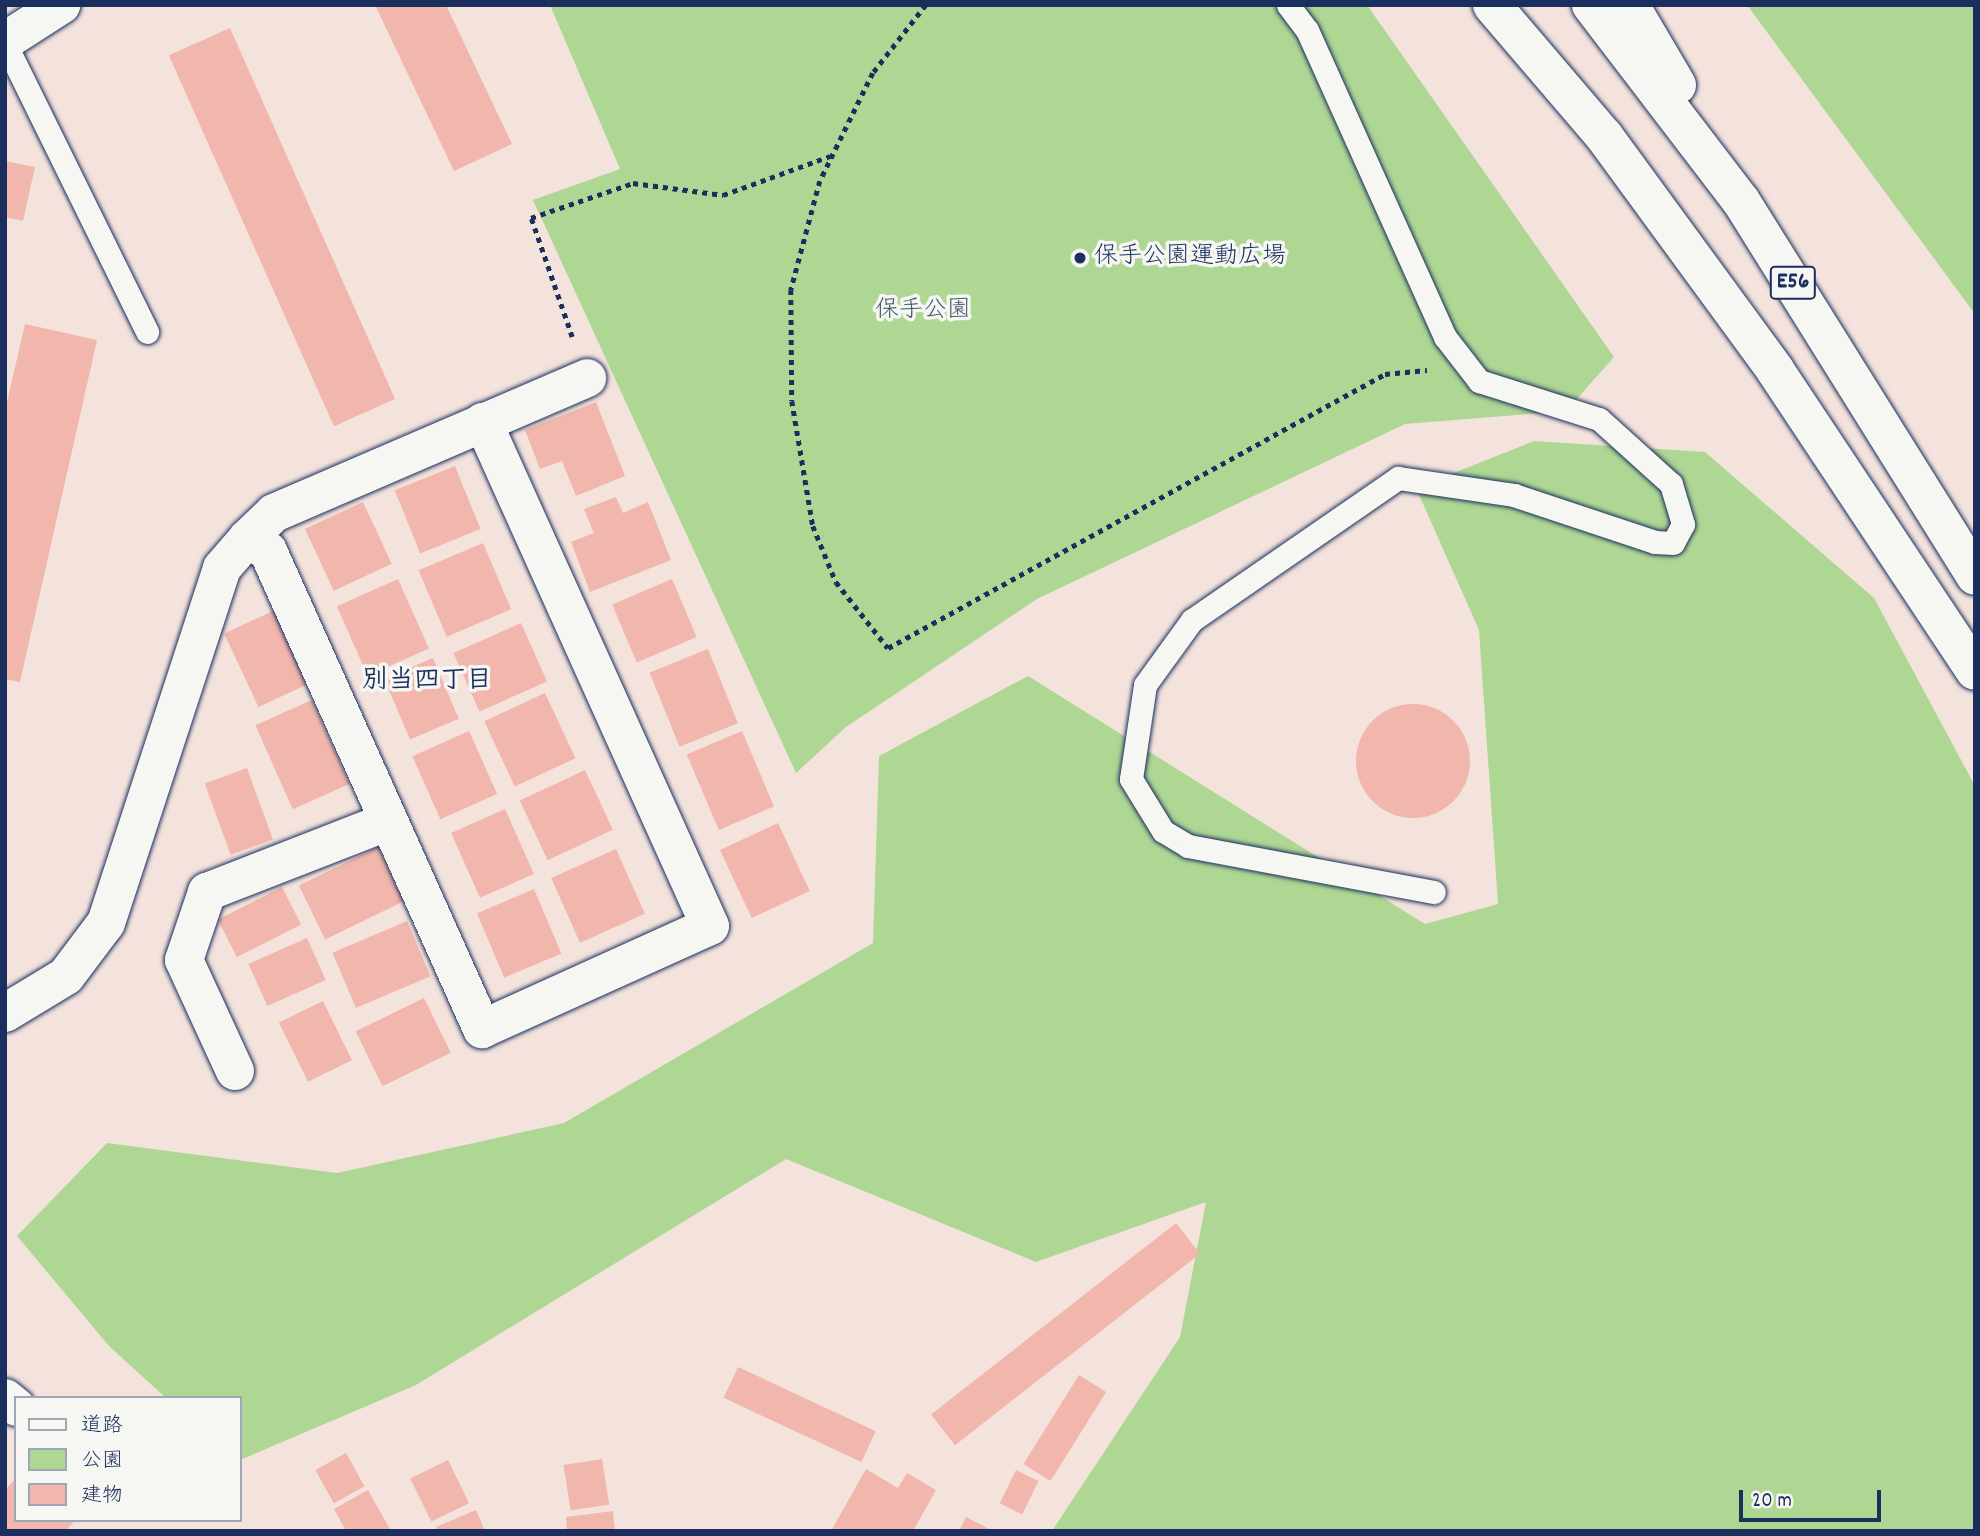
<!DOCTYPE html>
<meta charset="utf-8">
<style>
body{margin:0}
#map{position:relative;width:1980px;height:1536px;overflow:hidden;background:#f4e3dd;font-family:Dekko,"Klee One",sans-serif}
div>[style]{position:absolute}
.green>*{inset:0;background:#aed794}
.building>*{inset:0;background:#f1b6ac;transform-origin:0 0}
.round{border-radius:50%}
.path>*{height:4.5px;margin-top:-2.25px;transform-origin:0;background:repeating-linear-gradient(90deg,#1b2f5e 0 5px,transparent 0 10px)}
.roads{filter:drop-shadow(0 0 2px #1b2f5e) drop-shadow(0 0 2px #1b2f5e)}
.lane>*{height:23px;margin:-11.5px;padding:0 11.5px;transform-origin:11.5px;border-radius:11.5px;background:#f6f6f2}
.street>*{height:38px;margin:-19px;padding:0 19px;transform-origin:19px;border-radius:19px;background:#f6f6f2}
.highway>*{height:38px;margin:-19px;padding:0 19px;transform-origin:19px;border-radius:19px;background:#f6f6f2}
.dots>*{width:19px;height:19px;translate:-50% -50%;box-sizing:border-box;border:4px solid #f6f6f2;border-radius:50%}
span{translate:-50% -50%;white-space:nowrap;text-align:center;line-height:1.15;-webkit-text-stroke:7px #f6f6f2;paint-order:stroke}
.shield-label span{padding:2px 5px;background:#f6f6f2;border:2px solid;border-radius:5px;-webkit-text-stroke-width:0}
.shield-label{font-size:23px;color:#1b2f5e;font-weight:700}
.poi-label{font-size:24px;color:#1b2f5e}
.left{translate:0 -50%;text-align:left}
.park-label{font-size:24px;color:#40596c}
.neighbourhood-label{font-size:26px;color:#1b2f5e;font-weight:700}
.frame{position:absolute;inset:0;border:7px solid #1b2f5e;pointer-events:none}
.legend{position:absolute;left:14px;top:1396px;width:228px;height:126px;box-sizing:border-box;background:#f6f6f2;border:2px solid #9ea6b7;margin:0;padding:9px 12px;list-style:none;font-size:21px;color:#1b2f5e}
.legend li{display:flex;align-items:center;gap:14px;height:35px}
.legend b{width:35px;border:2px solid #9ea6b7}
.scale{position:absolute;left:1739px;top:1490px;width:142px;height:32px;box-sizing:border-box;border:4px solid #1b2f5e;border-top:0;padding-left:9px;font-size:21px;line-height:24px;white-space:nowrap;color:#1b2f5e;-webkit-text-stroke:5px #f6f6f2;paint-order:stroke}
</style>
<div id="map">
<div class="green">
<i style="clip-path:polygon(550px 5px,1367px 5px,1614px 357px,1566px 411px,1405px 424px,1037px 599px,846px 727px,796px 773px,533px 200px,620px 169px)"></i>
<i style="clip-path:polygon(1747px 5px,1975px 5px,1975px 314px)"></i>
<i style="clip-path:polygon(1534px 441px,1705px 452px,1874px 598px,1975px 786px,1975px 1531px,1052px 1531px,1180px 1337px,1206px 1202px,1036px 1262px,786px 1159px,416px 1385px,240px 1460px,240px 1398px,166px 1398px,109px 1346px,17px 1236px,107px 1143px,337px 1173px,564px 1123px,873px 943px,879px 756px,1028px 676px,1425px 924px,1498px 904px,1479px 630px,1416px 488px)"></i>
</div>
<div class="building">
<i style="clip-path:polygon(375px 5px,446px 5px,512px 144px,454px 171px)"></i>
<i style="left:230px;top:28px;width:406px;height:67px;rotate:66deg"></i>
<i style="clip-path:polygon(5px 161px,35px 167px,23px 221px,5px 217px)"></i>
<i style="clip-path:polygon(25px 324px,97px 340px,20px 682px,5px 679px,5px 411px)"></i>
<i style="clip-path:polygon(596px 402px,625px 476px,576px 496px,562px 461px,540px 469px,525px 430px)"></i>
<i style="left:455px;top:466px;width:68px;height:65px;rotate:68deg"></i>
<i style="clip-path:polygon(616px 497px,623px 513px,648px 502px,671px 560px,590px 592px,571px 542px,594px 533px,584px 509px)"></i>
<i style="left:363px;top:502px;width:68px;height:64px;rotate:65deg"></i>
<i style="left:483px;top:543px;width:72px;height:70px;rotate:67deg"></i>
<i style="left:398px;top:579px;width:76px;height:67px;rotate:66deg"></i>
<i style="left:672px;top:579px;width:63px;height:65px;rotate:67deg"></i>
<i style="left:275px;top:610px;width:81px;height:56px;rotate:65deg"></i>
<i style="left:521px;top:623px;width:64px;height:74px;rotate:66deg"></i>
<i style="left:708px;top:649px;width:80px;height:63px;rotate:68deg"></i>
<i style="left:433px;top:658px;width:66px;height:53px;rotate:67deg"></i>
<i style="left:545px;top:693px;width:72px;height:67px;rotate:65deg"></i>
<i style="left:312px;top:700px;width:92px;height:62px;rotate:66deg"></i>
<i class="round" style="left:1356px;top:704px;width:114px;height:114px"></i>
<i style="left:469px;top:731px;width:69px;height:62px;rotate:66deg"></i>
<i style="left:742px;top:731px;width:82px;height:60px;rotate:67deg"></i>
<i style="left:247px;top:768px;width:76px;height:45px;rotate:70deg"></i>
<i style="left:585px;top:770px;width:66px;height:72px;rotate:65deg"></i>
<i style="left:505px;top:809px;width:71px;height:59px;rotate:66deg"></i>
<i style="left:778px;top:823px;width:75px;height:64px;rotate:65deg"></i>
<i style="left:378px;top:847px;width:60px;height:88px;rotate:64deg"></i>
<i style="left:616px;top:849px;width:71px;height:71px;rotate:66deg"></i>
<i style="left:282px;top:887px;width:42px;height:72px;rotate:63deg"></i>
<i style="left:534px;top:889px;width:70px;height:62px;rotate:67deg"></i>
<i style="left:407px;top:921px;width:60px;height:81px;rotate:67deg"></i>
<i style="left:307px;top:938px;width:46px;height:64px;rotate:66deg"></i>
<i style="left:424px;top:998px;width:61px;height:76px;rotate:64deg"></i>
<i style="left:323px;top:1001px;width:66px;height:49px;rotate:64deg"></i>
<i style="left:1176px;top:1223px;width:39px;height:311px;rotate:52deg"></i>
<i style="left:738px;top:1367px;width:152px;height:34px;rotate:25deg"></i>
<i style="left:1079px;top:1375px;width:32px;height:105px;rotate:32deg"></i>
<i style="left:346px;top:1453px;width:38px;height:35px;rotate:61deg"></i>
<i style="left:602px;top:1459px;width:46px;height:39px;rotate:81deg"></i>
<i style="left:448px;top:1460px;width:48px;height:42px;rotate:64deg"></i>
<i style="clip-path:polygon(866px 1469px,898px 1488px,907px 1473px,936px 1490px,913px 1531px,831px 1531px)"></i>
<i style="left:1016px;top:1470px;width:25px;height:37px;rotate:26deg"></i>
<i style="clip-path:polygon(16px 1478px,16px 1520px,75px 1520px,66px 1531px,5px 1531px,5px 1490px)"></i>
<i style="clip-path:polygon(368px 1490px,391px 1531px,346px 1531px,334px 1509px)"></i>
<i style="clip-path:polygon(476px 1510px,485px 1531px,437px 1531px,436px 1527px)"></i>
<i style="clip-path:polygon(613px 1511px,615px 1531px,567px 1531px,566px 1517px)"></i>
<i style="clip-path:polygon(966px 1517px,993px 1531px,959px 1531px)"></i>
</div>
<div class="path">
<i style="left:926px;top:5px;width:86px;rotate:127.9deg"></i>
<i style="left:873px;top:73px;width:120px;rotate:116.1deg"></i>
<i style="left:820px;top:181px;width:113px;rotate:104.9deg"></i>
<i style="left:791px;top:290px;width:111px;rotate:89.5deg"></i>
<i style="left:792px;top:401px;width:127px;rotate:80.5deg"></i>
<i style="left:813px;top:526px;width:61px;rotate:67.7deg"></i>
<i style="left:836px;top:582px;width:84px;rotate:51.8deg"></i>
<i style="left:888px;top:648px;width:568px;rotate:-28.87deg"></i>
<i style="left:1385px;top:374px;width:42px;rotate:-5.4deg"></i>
<i style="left:572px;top:337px;width:126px;rotate:-109deg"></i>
<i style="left:531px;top:218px;width:108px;rotate:-18.9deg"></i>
<i style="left:633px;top:183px;width:91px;rotate:7.6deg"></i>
<i style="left:723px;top:195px;width:114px;rotate:-20deg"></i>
</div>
<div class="roads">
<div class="lane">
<i style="left:1288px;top:5px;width:31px;rotate:53deg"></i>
<i style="left:1307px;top:30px;width:337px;rotate:65.8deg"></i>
<i style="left:1445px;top:337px;width:56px;rotate:52.3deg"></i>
<i style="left:1479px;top:381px;width:126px;rotate:17.6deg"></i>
<i style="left:1599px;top:419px;width:97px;rotate:42.1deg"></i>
<i style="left:1671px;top:484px;width:42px;rotate:73.3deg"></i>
<i style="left:1683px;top:524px;width:21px;rotate:118deg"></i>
<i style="left:1673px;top:543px;width:18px;rotate:-177deg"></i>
<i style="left:1655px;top:542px;width:149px;rotate:-161.6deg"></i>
<i style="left:1514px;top:495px;width:117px;rotate:-171.7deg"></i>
<i style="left:1398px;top:478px;width:250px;rotate:145.4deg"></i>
<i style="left:1192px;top:620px;width:80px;rotate:125.9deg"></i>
<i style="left:1145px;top:685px;width:95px;rotate:98.5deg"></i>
<i style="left:1131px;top:779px;width:61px;rotate:58.4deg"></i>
<i style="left:1163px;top:831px;width:29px;rotate:31deg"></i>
<i style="left:1188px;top:846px;width:250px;rotate:10.6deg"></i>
<i style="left:5px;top:43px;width:322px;rotate:63.8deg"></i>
</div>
<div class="street">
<i style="left:5px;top:41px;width:67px;rotate:-32.7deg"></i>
<i style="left:247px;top:539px;width:24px;rotate:30deg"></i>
<i style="left:268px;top:551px;width:524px;rotate:65.88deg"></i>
<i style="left:482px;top:1029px;width:250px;rotate:-24.3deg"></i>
<i style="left:710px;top:926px;width:553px;rotate:-114.25deg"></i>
<i style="left:5px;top:1013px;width:71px;rotate:-31.2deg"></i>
<i style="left:66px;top:976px;width:66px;rotate:-53deg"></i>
<i style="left:106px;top:923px;width:373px;rotate:-71.9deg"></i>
<i style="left:222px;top:568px;width:38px;rotate:-49deg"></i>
<i style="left:247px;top:539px;width:37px;rotate:-44deg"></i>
<i style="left:274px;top:513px;width:341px;rotate:-23.3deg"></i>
<i style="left:235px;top:1071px;width:122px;rotate:-114.7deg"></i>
<i style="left:184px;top:960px;width:72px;rotate:-71.3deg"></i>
<i style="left:207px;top:892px;width:195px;rotate:-21.3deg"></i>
<i style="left:5px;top:1398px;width:14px;rotate:39deg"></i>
</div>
<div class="highway">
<i style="left:1492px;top:5px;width:172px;rotate:49.5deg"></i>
<i style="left:1604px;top:136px;width:290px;rotate:53.8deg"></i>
<i style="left:1775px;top:370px;width:361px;rotate:56.4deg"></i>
<i style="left:1591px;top:5px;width:247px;rotate:52.6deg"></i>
<i style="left:1741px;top:201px;width:442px;rotate:58deg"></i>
<i style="left:1630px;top:5px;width:93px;rotate:59.6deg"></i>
</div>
</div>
<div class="dots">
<i style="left:1080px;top:258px;background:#1b2f5e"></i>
</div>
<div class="shield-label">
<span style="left:1793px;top:283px">E56</span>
</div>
<div class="poi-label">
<span class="left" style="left:1094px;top:258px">保手公園運動広場</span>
</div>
<div class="park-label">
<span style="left:923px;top:312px">保手公園</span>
</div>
<div class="neighbourhood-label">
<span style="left:427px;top:682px">別当四丁目</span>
</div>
<div class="frame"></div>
<ul class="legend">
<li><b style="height:9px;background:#f6f6f2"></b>道路</li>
<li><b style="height:19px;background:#aed794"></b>公園</li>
<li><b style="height:19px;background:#f1b6ac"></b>建物</li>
</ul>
<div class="scale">20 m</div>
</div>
